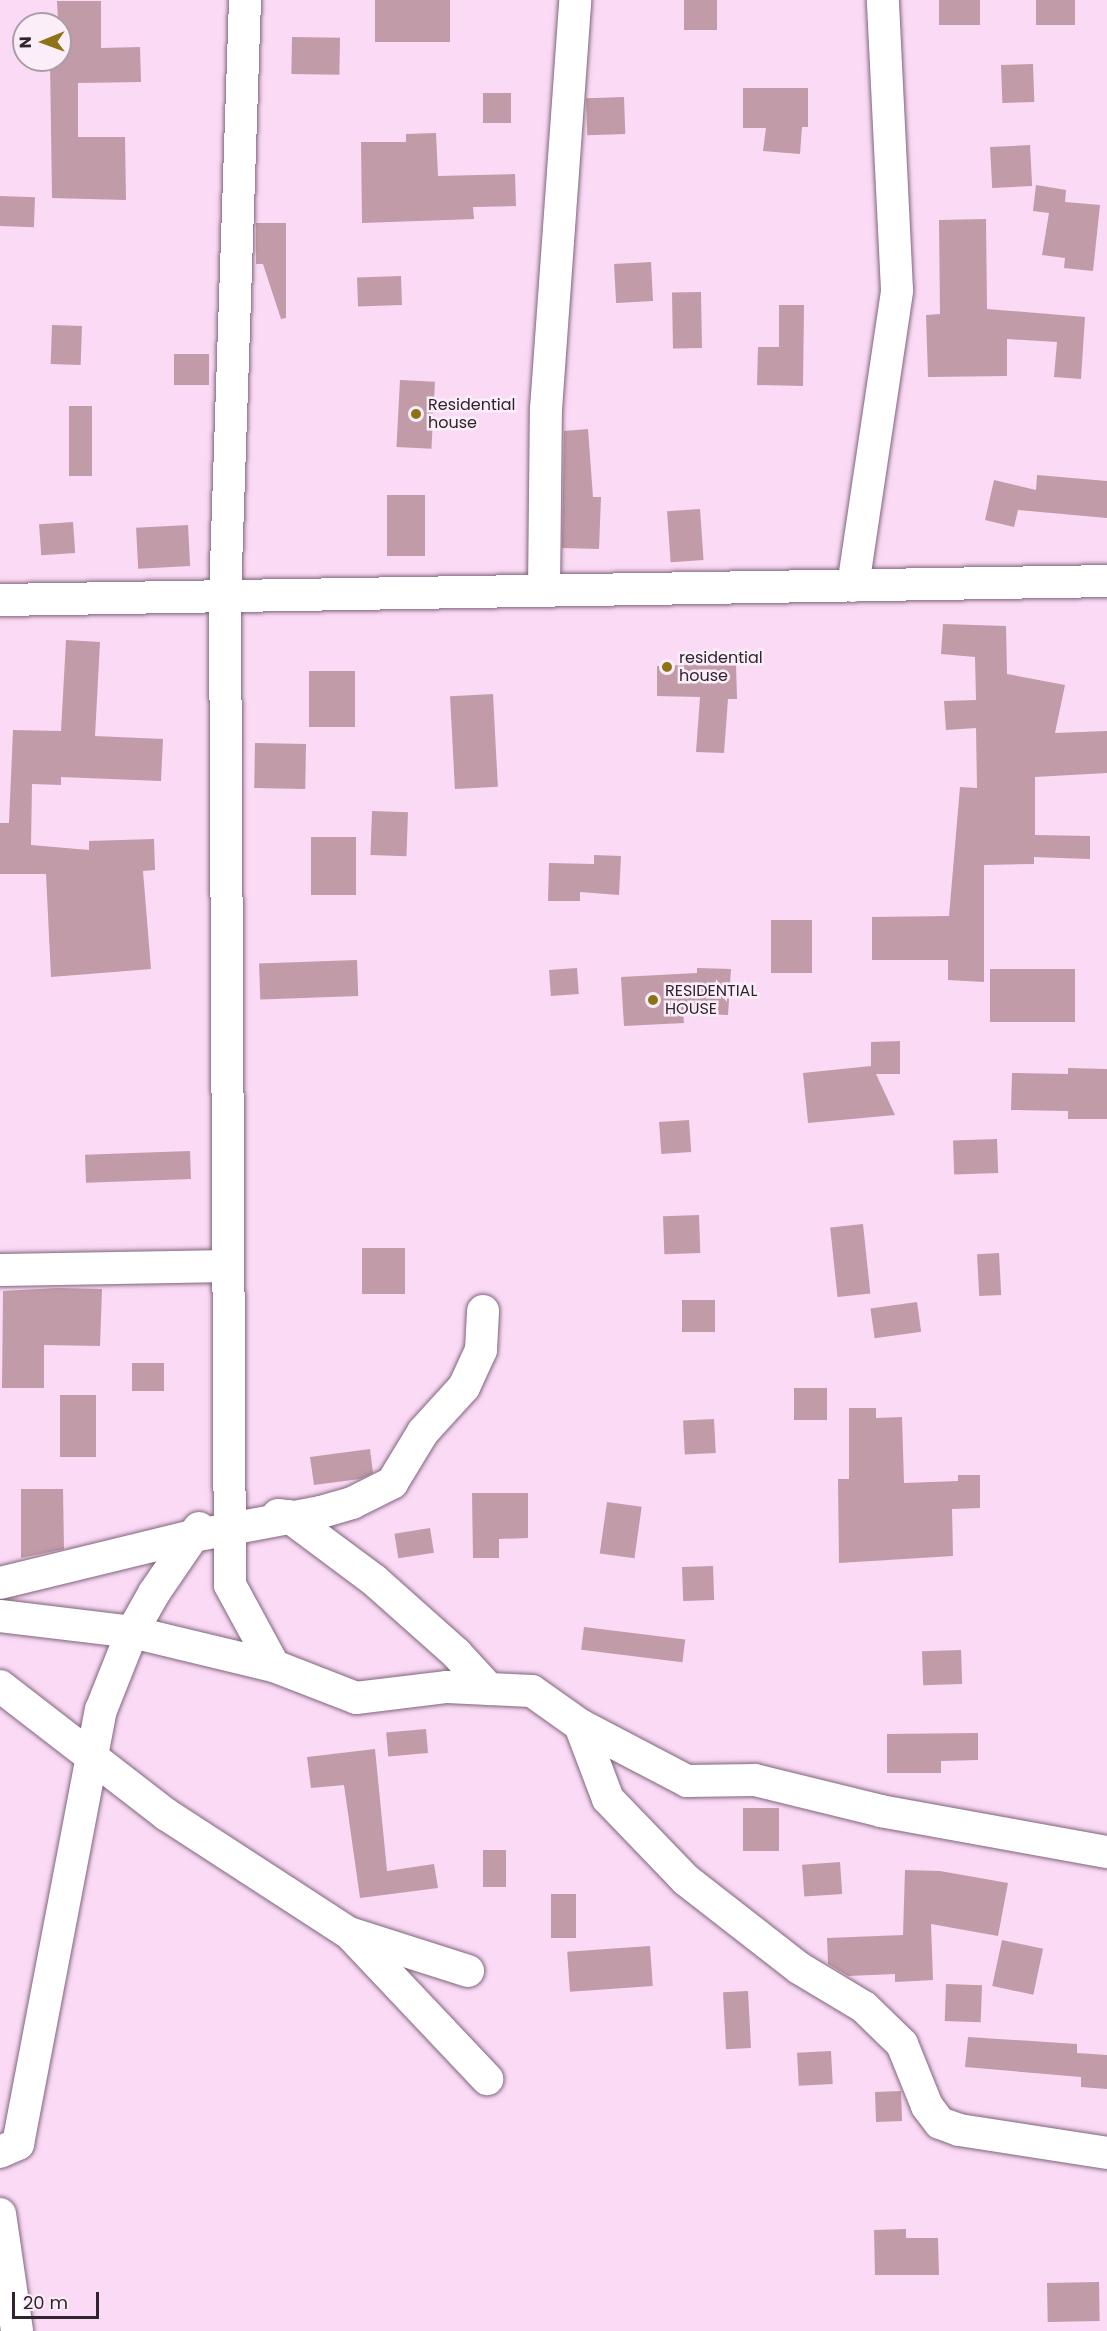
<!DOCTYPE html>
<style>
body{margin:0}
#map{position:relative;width:1107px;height:2331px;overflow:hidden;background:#fadaf5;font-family:Poppins,sans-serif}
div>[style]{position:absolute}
.building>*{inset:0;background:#c19ba8;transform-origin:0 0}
.roads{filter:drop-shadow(0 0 2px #80657c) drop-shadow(0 0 2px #80657c)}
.minor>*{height:32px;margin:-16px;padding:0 16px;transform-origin:16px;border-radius:16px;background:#fff}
.dots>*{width:16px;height:16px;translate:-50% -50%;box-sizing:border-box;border:3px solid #fbeef9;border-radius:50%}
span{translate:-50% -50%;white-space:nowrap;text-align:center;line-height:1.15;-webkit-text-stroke:5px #fbeef9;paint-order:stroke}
.poi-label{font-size:16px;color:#30242e}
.left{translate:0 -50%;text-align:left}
.north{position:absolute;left:12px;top:12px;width:60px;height:60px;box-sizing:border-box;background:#fbeef9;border:2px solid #aa9da8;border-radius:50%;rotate:269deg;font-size:16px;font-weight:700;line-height:24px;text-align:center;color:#30242e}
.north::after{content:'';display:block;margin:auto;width:21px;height:27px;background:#8d7317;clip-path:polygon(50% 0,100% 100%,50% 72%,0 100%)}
.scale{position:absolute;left:12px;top:2292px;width:87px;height:27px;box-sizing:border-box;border:3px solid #30242e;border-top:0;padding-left:8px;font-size:18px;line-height:21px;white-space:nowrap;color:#30242e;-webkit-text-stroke:4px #fbeef9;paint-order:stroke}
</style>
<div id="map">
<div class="building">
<i style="left:375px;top:0;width:75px;height:42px"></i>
<i style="left:684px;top:0;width:33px;height:30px"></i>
<i style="left:939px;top:0;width:41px;height:25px"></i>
<i style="left:1036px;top:0;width:39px;height:25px"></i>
<i style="clip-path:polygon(57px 1px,101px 1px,101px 48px,140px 47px,141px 82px,78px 83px,78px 137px,125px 137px,126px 200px,52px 198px,50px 60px,60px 60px)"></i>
<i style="left:292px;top:37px;width:48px;height:37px;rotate:1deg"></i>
<i style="left:1033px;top:64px;width:38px;height:32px;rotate:88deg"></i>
<i style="clip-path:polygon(743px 88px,808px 88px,808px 127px,802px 127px,800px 154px,763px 151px,766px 128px,743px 128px)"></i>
<i style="left:511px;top:93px;width:30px;height:28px;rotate:90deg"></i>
<i style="left:624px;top:97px;width:37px;height:38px;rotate:88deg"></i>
<i style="clip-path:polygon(436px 133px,438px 176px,515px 174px,516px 206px,473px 207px,474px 219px,362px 223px,361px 142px,406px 142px,406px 134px)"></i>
<i style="left:1030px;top:145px;width:41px;height:40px;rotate:87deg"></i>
<i style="clip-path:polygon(1036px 185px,1066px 190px,1065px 202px,1100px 205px,1093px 271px,1064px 268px,1065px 258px,1042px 255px,1049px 213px,1033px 211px)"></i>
<i style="left:0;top:196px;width:35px;height:30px;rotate:2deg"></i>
<i style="clip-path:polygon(986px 219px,987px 309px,1085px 317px,1081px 379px,1054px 377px,1057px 342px,1007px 339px,1007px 376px,928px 377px,926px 315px,940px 314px,939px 220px)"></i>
<i style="clip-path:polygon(256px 223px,286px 223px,286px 318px,281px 319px,263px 264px,256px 264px)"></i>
<i style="left:651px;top:262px;width:39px;height:37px;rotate:87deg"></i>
<i style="left:401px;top:276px;width:29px;height:44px;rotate:88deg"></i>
<i style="left:701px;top:292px;width:56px;height:29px;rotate:89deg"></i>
<i style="clip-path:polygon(779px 305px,804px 305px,803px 386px,757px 385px,758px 347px,779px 347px)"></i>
<i style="left:52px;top:325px;width:30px;height:39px;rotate:2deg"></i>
<i style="left:174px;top:354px;width:35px;height:31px"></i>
<i style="left:400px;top:380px;width:35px;height:67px;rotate:3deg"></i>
<i style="left:69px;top:406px;width:23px;height:70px"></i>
<i style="clip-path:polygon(588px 429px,593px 497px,601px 497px,599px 549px,562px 548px,564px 431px)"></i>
<i style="clip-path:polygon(1037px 475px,1107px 481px,1107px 518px,1018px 510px,1014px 527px,985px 520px,994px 480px,1036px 490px)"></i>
<i style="left:387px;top:495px;width:38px;height:61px"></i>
<i style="left:700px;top:509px;width:51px;height:33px;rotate:86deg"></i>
<i style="left:73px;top:522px;width:31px;height:34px;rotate:86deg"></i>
<i style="left:188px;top:525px;width:41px;height:52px;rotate:87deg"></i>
<i style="clip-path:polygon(943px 624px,1006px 626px,1007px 674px,1065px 685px,1055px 733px,1107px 731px,1107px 773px,1035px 777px,1035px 835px,1090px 836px,1090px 859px,1034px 857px,1034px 864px,984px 865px,984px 982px,948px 980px,948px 960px,872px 960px,872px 917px,949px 916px,960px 787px,977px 788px,976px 728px,946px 730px,944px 701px,976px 700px,975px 657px,941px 654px)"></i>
<i style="clip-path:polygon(66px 640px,100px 642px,95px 736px,163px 739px,161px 781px,61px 777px,61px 785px,32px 784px,31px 845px,89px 850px,89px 841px,154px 839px,155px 870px,143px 871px,151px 969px,51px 977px,46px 874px,0 874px,0 823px,9px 823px,13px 730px,61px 731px)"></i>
<i style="clip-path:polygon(736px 663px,737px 699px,728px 699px,724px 753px,696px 752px,700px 697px,657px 696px,657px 666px)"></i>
<i style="left:309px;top:671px;width:46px;height:56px"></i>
<i style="left:493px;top:694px;width:93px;height:43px;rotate:87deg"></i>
<i style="left:255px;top:743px;width:51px;height:45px;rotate:1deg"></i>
<i style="left:372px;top:811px;width:36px;height:44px;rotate:2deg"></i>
<i style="left:311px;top:837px;width:45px;height:58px"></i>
<i style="clip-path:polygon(594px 855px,621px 856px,619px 895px,580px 892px,580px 901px,548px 901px,549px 863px,594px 864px)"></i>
<i style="left:771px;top:920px;width:41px;height:53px"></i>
<i style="left:357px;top:960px;width:36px;height:98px;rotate:88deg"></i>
<i style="left:577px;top:968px;width:26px;height:28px;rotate:86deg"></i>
<i style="clip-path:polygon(697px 968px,731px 969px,728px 1015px,683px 1013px,684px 1023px,624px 1026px,621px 977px,697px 973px)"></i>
<i style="left:990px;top:969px;width:85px;height:53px"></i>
<i style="clip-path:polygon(900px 1041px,900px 1074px,876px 1074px,895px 1115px,808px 1123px,803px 1073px,871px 1066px,871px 1042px)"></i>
<i style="clip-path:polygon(1068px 1068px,1107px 1069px,1107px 1119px,1068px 1119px,1068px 1111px,1011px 1110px,1012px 1073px,1068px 1074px)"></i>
<i style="left:689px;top:1120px;width:32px;height:30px;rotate:86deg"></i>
<i style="left:997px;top:1139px;width:34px;height:44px;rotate:88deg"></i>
<i style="left:190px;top:1151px;width:28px;height:105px;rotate:88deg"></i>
<i style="left:699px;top:1215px;width:38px;height:36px;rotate:88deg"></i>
<i style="left:863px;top:1224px;width:70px;height:33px;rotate:84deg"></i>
<i style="left:362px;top:1248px;width:43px;height:46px"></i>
<i style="left:999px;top:1253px;width:42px;height:22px;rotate:87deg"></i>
<i style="clip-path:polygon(58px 1288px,102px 1289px,100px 1346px,44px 1345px,44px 1388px,2px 1388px,3px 1291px)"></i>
<i style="left:715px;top:1300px;width:32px;height:33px;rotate:90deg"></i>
<i style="left:917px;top:1302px;width:30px;height:47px;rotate:82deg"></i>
<i style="left:132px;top:1363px;width:32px;height:28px"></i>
<i style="left:794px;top:1388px;width:33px;height:32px"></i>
<i style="left:60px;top:1395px;width:36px;height:62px"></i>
<i style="clip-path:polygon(849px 1408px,876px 1408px,876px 1418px,902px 1417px,904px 1483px,958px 1481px,958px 1475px,980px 1475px,980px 1508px,952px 1509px,953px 1556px,839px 1563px,838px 1479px,849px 1479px)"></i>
<i style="left:714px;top:1419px;width:34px;height:31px;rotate:87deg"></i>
<i style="clip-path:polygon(370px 1449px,373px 1473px,360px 1479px,314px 1485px,310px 1457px)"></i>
<i style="clip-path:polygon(21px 1489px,63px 1489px,64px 1549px,21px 1558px)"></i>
<i style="clip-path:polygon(472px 1493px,528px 1493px,528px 1538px,499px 1539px,499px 1558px,473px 1558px)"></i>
<i style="left:607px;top:1502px;width:35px;height:52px;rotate:8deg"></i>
<i style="left:430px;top:1528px;width:25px;height:36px;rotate:81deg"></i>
<i style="left:713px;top:1566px;width:34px;height:31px;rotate:88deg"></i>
<i style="left:584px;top:1627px;width:102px;height:23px;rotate:7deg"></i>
<i style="left:961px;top:1650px;width:34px;height:39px;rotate:88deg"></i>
<i style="left:426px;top:1729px;width:24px;height:40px;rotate:85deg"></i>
<i style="clip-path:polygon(978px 1733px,978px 1760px,941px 1761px,941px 1773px,887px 1773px,887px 1734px)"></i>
<i style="clip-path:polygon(375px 1749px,387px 1871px,434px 1864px,438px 1888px,360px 1898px,344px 1785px,311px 1788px,307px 1757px)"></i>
<i style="left:743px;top:1808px;width:36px;height:43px"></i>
<i style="left:483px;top:1850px;width:23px;height:37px"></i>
<i style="left:840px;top:1862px;width:32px;height:38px;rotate:86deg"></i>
<i style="clip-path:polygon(905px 1870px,940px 1871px,1008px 1883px,998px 1936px,931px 1924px,933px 1980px,895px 1982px,895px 1974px,848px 1976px,828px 1964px,827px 1938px,903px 1935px)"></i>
<i style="left:551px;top:1894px;width:25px;height:44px"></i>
<i style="left:1002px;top:1940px;width:42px;height:47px;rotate:12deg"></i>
<i style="left:650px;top:1946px;width:40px;height:83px;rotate:86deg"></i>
<i style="left:946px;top:1984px;width:36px;height:37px;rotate:2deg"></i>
<i style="left:748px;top:1991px;width:57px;height:25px;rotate:87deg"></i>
<i style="clip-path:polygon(968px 2037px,1077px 2044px,1077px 2053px,1107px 2055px,1107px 2089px,1081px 2087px,1081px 2077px,965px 2067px)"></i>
<i style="left:831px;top:2051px;width:33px;height:34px;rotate:87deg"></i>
<i style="left:901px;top:2091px;width:30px;height:26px;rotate:88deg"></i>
<i style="clip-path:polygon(906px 2229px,906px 2238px,938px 2238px,939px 2275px,875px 2275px,874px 2230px)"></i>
<i style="left:1099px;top:2282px;width:39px;height:52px;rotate:89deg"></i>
</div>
<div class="roads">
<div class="minor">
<i style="left:245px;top:0;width:598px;rotate:91.92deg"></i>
<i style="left:225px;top:598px;width:987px;rotate:89.71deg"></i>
<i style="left:230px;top:1585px;width:92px;rotate:61.5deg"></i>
<i style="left:853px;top:586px;width:299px;rotate:-81.5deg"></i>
<i style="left:897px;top:290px;width:290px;rotate:-92.8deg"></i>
<i style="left:544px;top:591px;width:182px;rotate:-89.4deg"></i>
<i style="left:546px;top:409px;width:410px;rotate:-85.9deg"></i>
<i style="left:0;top:600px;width:1107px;rotate:-0.98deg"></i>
<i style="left:0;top:1270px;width:228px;rotate:-1deg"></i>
<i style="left:278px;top:1515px;width:10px;rotate:6deg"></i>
<i style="left:288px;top:1516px;width:107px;rotate:36.7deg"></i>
<i style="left:374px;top:1580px;width:110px;rotate:41.7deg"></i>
<i style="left:456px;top:1653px;width:49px;rotate:47.5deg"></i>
<i style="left:0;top:1583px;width:199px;rotate:-13.7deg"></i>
<i style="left:193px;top:1536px;width:10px;rotate:-53deg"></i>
<i style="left:0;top:1616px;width:133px;rotate:6.9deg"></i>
<i style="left:132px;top:1632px;width:146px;rotate:13.5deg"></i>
<i style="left:274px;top:1666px;width:88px;rotate:21.3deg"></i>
<i style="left:356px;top:1698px;width:92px;rotate:-6.9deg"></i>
<i style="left:447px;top:1687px;width:85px;rotate:2.7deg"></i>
<i style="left:532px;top:1691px;width:59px;rotate:35.3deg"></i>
<i style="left:580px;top:1725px;width:121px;rotate:27.6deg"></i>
<i style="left:687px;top:1781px;width:68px;rotate:-0.8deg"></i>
<i style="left:755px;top:1780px;width:130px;rotate:13.8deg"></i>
<i style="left:881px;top:1811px;width:230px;rotate:10.3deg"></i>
<i style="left:0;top:1686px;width:211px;rotate:37.7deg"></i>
<i style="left:167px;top:1815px;width:217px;rotate:33deg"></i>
<i style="left:349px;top:1933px;width:125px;rotate:17.7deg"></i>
<i style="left:580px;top:1725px;width:79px;rotate:69.3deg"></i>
<i style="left:608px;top:1799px;width:112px;rotate:46.1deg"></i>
<i style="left:686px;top:1880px;width:143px;rotate:37.9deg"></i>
<i style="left:799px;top:1968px;width:76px;rotate:31deg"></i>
<i style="left:864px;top:2007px;width:53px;rotate:44.2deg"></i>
<i style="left:902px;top:2044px;width:67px;rotate:68deg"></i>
<i style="left:927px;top:2106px;width:21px;rotate:53deg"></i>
<i style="left:940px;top:2123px;width:20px;rotate:20deg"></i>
<i style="left:959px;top:2130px;width:150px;rotate:8.8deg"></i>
<i style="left:352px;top:1936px;width:197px;rotate:46.6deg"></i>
<i style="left:0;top:2152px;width:20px;rotate:-24deg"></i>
<i style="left:18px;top:2144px;width:442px;rotate:-79.2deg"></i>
<i style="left:101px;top:1710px;width:84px;rotate:-68.3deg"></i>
<i style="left:132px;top:1632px;width:45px;rotate:-60.6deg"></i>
<i style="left:154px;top:1593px;width:69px;rotate:-55.6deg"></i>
<i style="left:193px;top:1536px;width:130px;rotate:-10.6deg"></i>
<i style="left:321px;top:1512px;width:32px;rotate:-16deg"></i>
<i style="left:352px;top:1503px;width:45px;rotate:-26.6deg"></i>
<i style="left:392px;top:1483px;width:60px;rotate:-58.7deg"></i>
<i style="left:423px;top:1432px;width:61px;rotate:-47.7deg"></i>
<i style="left:464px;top:1387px;width:41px;rotate:-65.3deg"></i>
<i style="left:481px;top:1350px;width:39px;rotate:-87deg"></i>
<i style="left:0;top:2214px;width:118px;rotate:81.7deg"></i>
</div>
</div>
<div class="dots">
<i style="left:416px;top:414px;background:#8d7317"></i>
<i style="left:667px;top:667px;background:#8d7317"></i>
<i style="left:653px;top:1000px;background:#8d7317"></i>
</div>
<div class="poi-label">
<span class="left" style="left:428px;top:414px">Residential<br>house</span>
<span class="left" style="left:679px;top:667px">residential<br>house</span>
<span class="left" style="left:665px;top:1000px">RESIDENTIAL<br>HOUSE</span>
</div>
<div class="north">N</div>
<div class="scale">20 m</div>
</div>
